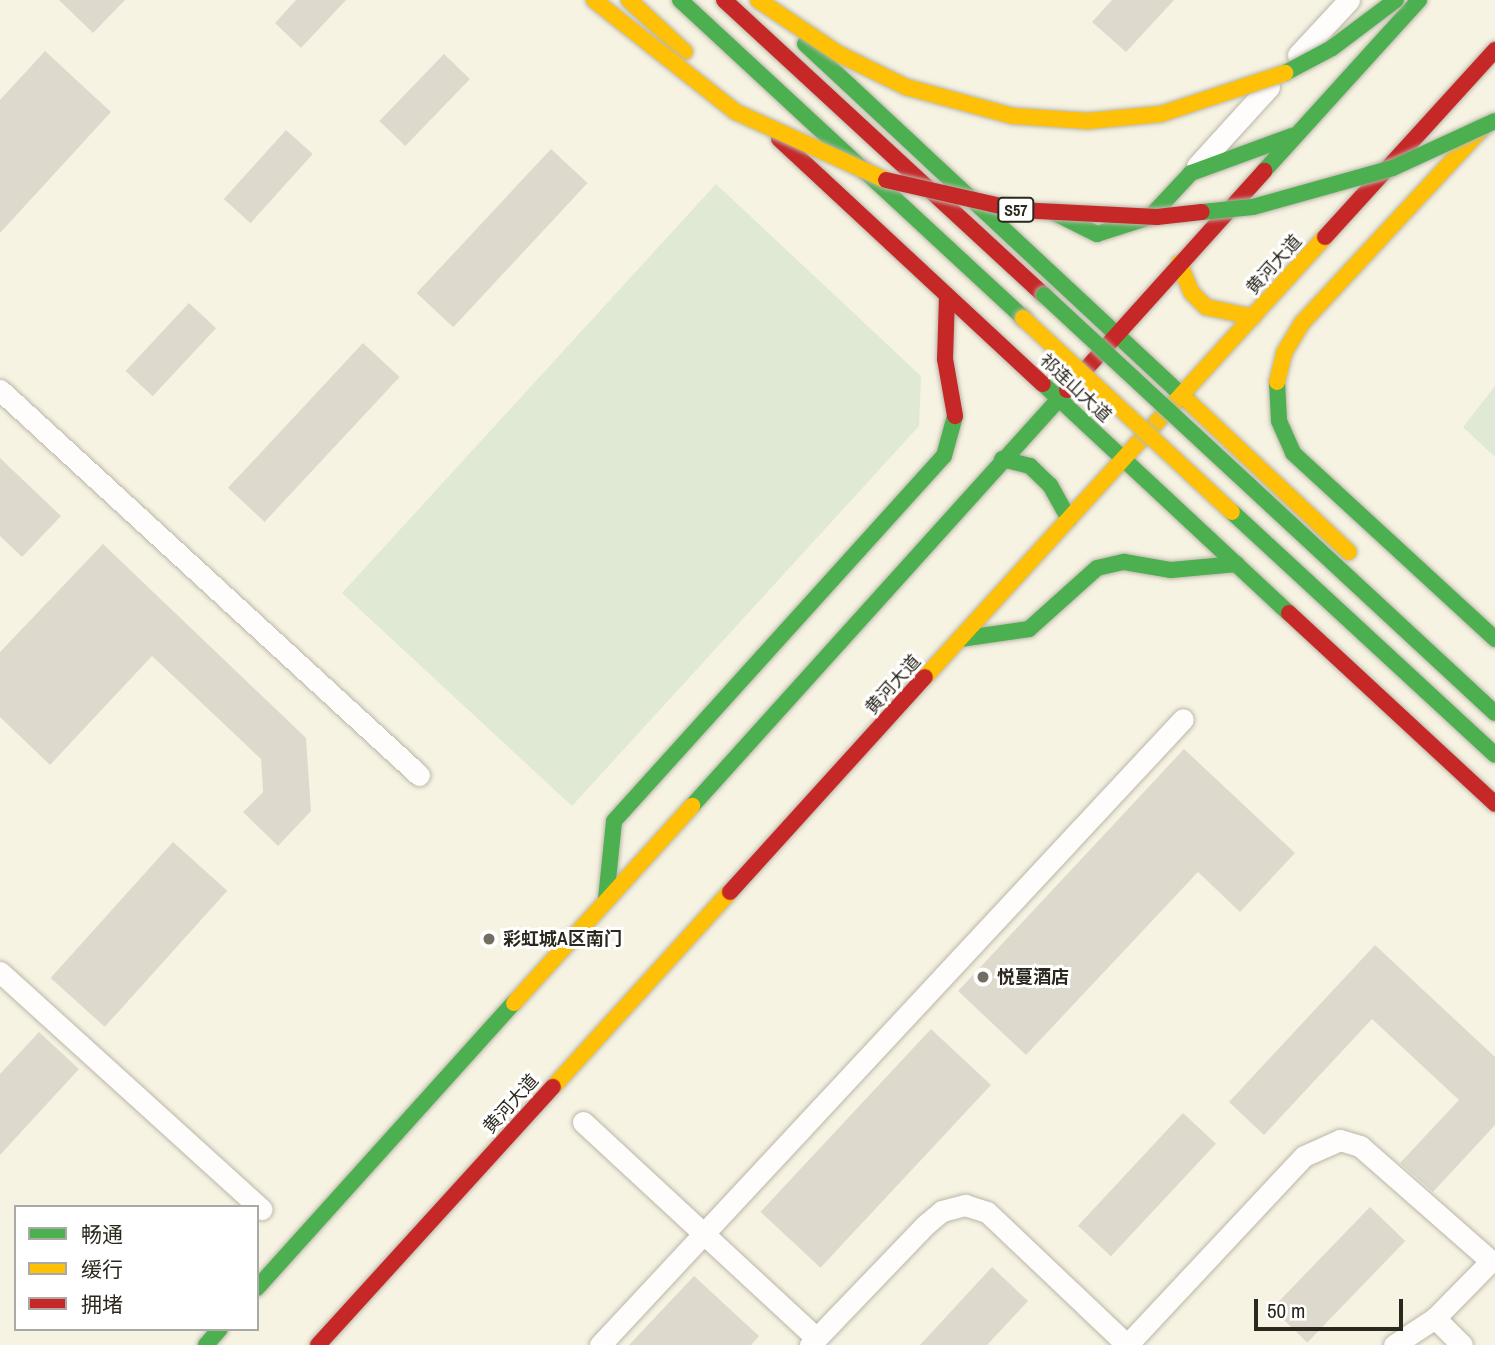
<!DOCTYPE html>
<meta charset="utf-8">
<style>
body{margin:0}
#map{position:relative;width:1495px;height:1345px;overflow:hidden;background:#f7f3e2;font-family:"Archivo Narrow","Noto Sans SC",sans-serif}
div>[style]{position:absolute}
.green>*{inset:0;background:#dfe9d4}
.building>*{inset:0;background:#dddacd;transform-origin:0 0}
.roads{filter:drop-shadow(0 0 2px #bab7aa) drop-shadow(0 0 2px #bab7aa)}
.street>*{height:21px;margin:-10.5px;padding:0 10.5px;transform-origin:10.5px;border-radius:10.5px;background:#fefdfb}
.fast>*{height:16px;margin:-8px;padding:0 8px;transform-origin:8px;border-radius:8px;background:#4caf50}
.slow>*{height:16px;margin:-8px;padding:0 8px;transform-origin:8px;border-radius:8px;background:#ffc107}
.jam>*{height:16px;margin:-8px;padding:0 8px;transform-origin:8px;border-radius:8px;background:#c62828}
.bridges{filter:drop-shadow(0 0 2px #bab7aa) drop-shadow(0 0 2px #bab7aa)}
.fast-bridge>*{height:16px;margin:-8px;padding:0 8px;transform-origin:8px;border-radius:8px;background:#4caf50}
.slow-bridge>*{height:16px;margin:-8px;padding:0 8px;transform-origin:8px;border-radius:8px;background:#ffc107}
.jam-bridge>*{height:16px;margin:-8px;padding:0 8px;transform-origin:8px;border-radius:8px;background:#c62828}
.dots>*{width:19px;height:19px;translate:-50% -50%;box-sizing:border-box;border:4px solid #fff;border-radius:50%}
span{translate:-50% -50%;white-space:nowrap;text-align:center;line-height:1.15;-webkit-text-stroke:6px #fff;paint-order:stroke}
.shield-label span{padding:2px 5px;background:#fff;border:2px solid;border-radius:5px;-webkit-text-stroke-width:0}
.shield-label{font-size:16px;color:#2b281d;font-weight:700}
.street-label{font-size:18px;color:#2b281d}
.poi-label{font-size:18px;color:#2b281d;font-weight:700}
.left{translate:0 -50%;text-align:left}
.legend{position:absolute;left:14px;top:1205px;width:245px;height:126px;box-sizing:border-box;background:#fff;border:2px solid #aaa9a5;margin:0;padding:9px 12px;list-style:none;font-size:21px;color:#2b281d}
.legend li{display:flex;align-items:center;gap:14px;height:35px}
.legend b{width:35px;border:2px solid #aaa9a5}
.scale{position:absolute;left:1254px;top:1299px;width:149px;height:32px;box-sizing:border-box;border:4px solid #2b281d;border-top:0;padding-left:9px;font-size:21px;line-height:24px;white-space:nowrap;color:#2b281d;-webkit-text-stroke:5px #fff;paint-order:stroke}
</style>
<div id="map">
<div class="green">
<i style="clip-path:polygon(716px 184px,921px 376px,919px 426px,572px 806px,342px 593px)"></i>
<i style="clip-path:polygon(1495px 386px,1495px 457px,1463px 427px)"></i>
</div>
<div class="building">
<i style="clip-path:polygon(59px 0,125px 0,93px 33px)"></i>
<i style="clip-path:polygon(296px 0,346px 0,301px 48px,275px 23px)"></i>
<i style="clip-path:polygon(1112px 0,1174px 0,1126px 52px,1092px 22px)"></i>
<i style="clip-path:polygon(45px 51px,111px 112px,0 233px,0 100px)"></i>
<i style="left:444px;top:54px;width:36px;height:93px;rotate:44deg"></i>
<i style="left:286px;top:130px;width:36px;height:93px;rotate:42deg"></i>
<i style="left:551px;top:149px;width:50px;height:197px;rotate:43deg"></i>
<i style="left:189px;top:303px;width:37px;height:93px;rotate:43deg"></i>
<i style="left:363px;top:343px;width:50px;height:198px;rotate:43deg"></i>
<i style="clip-path:polygon(0 458px,61px 516px,22px 557px,0 536px)"></i>
<i style="clip-path:polygon(103px 544px,306px 738px,311px 811px,278px 846px,243px 812px,263px 792px,261px 759px,152px 656px,50px 765px,0 717px,0 652px)"></i>
<i style="clip-path:polygon(1184px 749px,1295px 853px,1240px 912px,1198px 872px,1026px 1055px,958px 991px)"></i>
<i style="left:173px;top:842px;width:73px;height:183px;rotate:42deg"></i>
<i style="clip-path:polygon(1375px 945px,1495px 1057px,1495px 1125px,1433px 1192px,1400px 1163px,1459px 1100px,1372px 1019px,1264px 1135px,1229px 1102px)"></i>
<i style="left:931px;top:1029px;width:82px;height:250px;rotate:43deg"></i>
<i style="clip-path:polygon(39px 1032px,79px 1069px,0 1155px,0 1074px)"></i>
<i style="left:1183px;top:1113px;width:45px;height:154px;rotate:43deg"></i>
<i style="left:1370px;top:1207px;width:49px;height:141px;rotate:44deg"></i>
<i style="clip-path:polygon(992px 1267px,1028px 1301px,987px 1345px,920px 1345px)"></i>
<i style="clip-path:polygon(694px 1276px,759px 1336px,751px 1345px,629px 1345px)"></i>
</div>
<div class="roads">
<div class="street">
<i style="left:1298px;top:55px;width:75px;rotate:-47.2deg"></i>
<i style="left:1197px;top:166px;width:107px;rotate:-47.7deg"></i>
<i style="left:0;top:390px;width:569px;rotate:42.58deg"></i>
<i style="left:0;top:972px;width:353px;rotate:42.2deg"></i>
<i style="left:583px;top:1122px;width:318px;rotate:42.8deg"></i>
<i style="left:1435px;top:1318px;width:38px;rotate:45deg"></i>
<i style="left:600px;top:1345px;width:855px;rotate:-47.04deg"></i>
<i style="left:810px;top:1345px;width:165px;rotate:-46.2deg"></i>
<i style="left:924px;top:1226px;width:23px;rotate:-40deg"></i>
<i style="left:942px;top:1211px;width:24px;rotate:-15deg"></i>
<i style="left:965px;top:1205px;width:23px;rotate:18deg"></i>
<i style="left:987px;top:1212px;width:193px;rotate:43.5deg"></i>
<i style="left:1127px;top:1345px;width:259px;rotate:-46.9deg"></i>
<i style="left:1304px;top:1156px;width:39px;rotate:-24deg"></i>
<i style="left:1340px;top:1140px;width:21px;rotate:17deg"></i>
<i style="left:1360px;top:1146px;width:174px;rotate:41.3deg"></i>
<i style="left:1491px;top:1261px;width:80px;rotate:134.5deg"></i>
<i style="left:1435px;top:1318px;width:49px;rotate:146.6deg"></i>
</div>
<div class="fast">
<i style="left:680px;top:0;width:468px;rotate:42.8deg"></i>
<i style="left:805px;top:44px;width:525px;rotate:42.99deg"></i>
<i style="left:1264px;top:171px;width:231px;rotate:-47.8deg"></i>
<i style="left:1055px;top:213px;width:47px;rotate:26.6deg"></i>
<i style="left:1097px;top:234px;width:56px;rotate:-17.8deg"></i>
<i style="left:1150px;top:217px;width:60px;rotate:-47deg"></i>
<i style="left:1191px;top:173px;width:108px;rotate:-20.1deg"></i>
<i style="left:1277px;top:382px;width:39px;rotate:87deg"></i>
<i style="left:1279px;top:421px;width:35px;rotate:66deg"></i>
<i style="left:1293px;top:453px;width:275px;rotate:42.6deg"></i>
<i style="left:1043px;top:384px;width:336px;rotate:43deg"></i>
<i style="left:1002px;top:459px;width:29px;rotate:14deg"></i>
<i style="left:1030px;top:466px;width:28px;rotate:44deg"></i>
<i style="left:1050px;top:485px;width:39px;rotate:61deg"></i>
<i style="left:960px;top:639px;width:70px;rotate:-8.2deg"></i>
<i style="left:1029px;top:629px;width:91px;rotate:-41.9deg"></i>
<i style="left:1097px;top:568px;width:28px;rotate:-13deg"></i>
<i style="left:1124px;top:562px;width:48px;rotate:9.7deg"></i>
<i style="left:1171px;top:570px;width:66px;rotate:-5.2deg"></i>
<i style="left:692px;top:806px;width:560px;rotate:-47.97deg"></i>
<i style="left:606px;top:899px;width:78px;rotate:-84.1deg"></i>
<i style="left:614px;top:821px;width:492px;rotate:-47.9deg"></i>
<i style="left:944px;top:456px;width:41px;rotate:-74.6deg"></i>
<i style="left:257px;top:1288px;width:384px;rotate:-48deg"></i>
<i style="left:206px;top:1345px;width:21px;rotate:-49deg"></i>
</div>
<div class="slow">
<i style="left:629px;top:0;width:76px;rotate:42.9deg"></i>
<i style="left:1179px;top:263px;width:33px;rotate:67deg"></i>
<i style="left:1192px;top:293px;width:20px;rotate:45deg"></i>
<i style="left:1206px;top:307px;width:48px;rotate:12deg"></i>
<i style="left:1277px;top:382px;width:30px;rotate:-76deg"></i>
<i style="left:1284px;top:353px;width:35px;rotate:-59deg"></i>
<i style="left:1302px;top:323px;width:263px;rotate:-47.2deg"></i>
<i style="left:1189px;top:402px;width:219px;rotate:43.2deg"></i>
<i style="left:925px;top:677px;width:595px;rotate:-47.73deg"></i>
<i style="left:514px;top:1003px;width:266px;rotate:-47.9deg"></i>
<i style="left:553px;top:1087px;width:263px;rotate:-47.8deg"></i>
</div>
<div class="jam">
<i style="left:724px;top:0;width:435px;rotate:42.7deg"></i>
<i style="left:779px;top:139px;width:360px;rotate:42.9deg"></i>
<i style="left:1325px;top:237px;width:253px;rotate:-47.7deg"></i>
<i style="left:947px;top:296px;width:63px;rotate:91.8deg"></i>
<i style="left:945px;top:359px;width:58px;rotate:80deg"></i>
<i style="left:1067px;top:390px;width:295px;rotate:-48deg"></i>
<i style="left:1289px;top:613px;width:281px;rotate:42.8deg"></i>
<i style="left:730px;top:892px;width:290px;rotate:-47.8deg"></i>
<i style="left:318px;top:1345px;width:349px;rotate:-47.7deg"></i>
</div>
</div>
<div class="bridges">
<div class="fast-bridge">
<i style="left:1285px;top:73px;width:53px;rotate:-28deg"></i>
<i style="left:1332px;top:48px;width:80px;rotate:-36.9deg"></i>
<i style="left:1202px;top:212px;width:51px;rotate:-5.6deg"></i>
<i style="left:1253px;top:207px;width:145px;rotate:-15.6deg"></i>
<i style="left:1393px;top:168px;width:112px;rotate:-24.7deg"></i>
<i style="left:1044px;top:295px;width:615px;rotate:42.83deg"></i>
<i style="left:1232px;top:512px;width:358px;rotate:42.7deg"></i>
</div>
<div class="slow-bridge">
<i style="left:594px;top:0;width:181px;rotate:38.3deg"></i>
<i style="left:736px;top:112px;width:165px;rotate:24.4deg"></i>
<i style="left:758px;top:0;width:97px;rotate:33.7deg"></i>
<i style="left:839px;top:54px;width:75px;rotate:26.2deg"></i>
<i style="left:906px;top:87px;width:111px;rotate:15.2deg"></i>
<i style="left:1013px;top:116px;width:75px;rotate:3.8deg"></i>
<i style="left:1088px;top:121px;width:73px;rotate:-5.5deg"></i>
<i style="left:1161px;top:114px;width:131px;rotate:-18.3deg"></i>
<i style="left:1023px;top:318px;width:285px;rotate:42.9deg"></i>
</div>
<div class="jam-bridge">
<i style="left:886px;top:180px;width:135px;rotate:12.8deg"></i>
<i style="left:1018px;top:210px;width:139px;rotate:2.9deg"></i>
<i style="left:1157px;top:217px;width:45px;rotate:-6.3deg"></i>
</div>
</div>
<div class="dots">
<i style="left:489px;top:939px;background:#726f62"></i>
<i style="left:983px;top:977px;background:#726f62"></i>
</div>
<div class="shield-label">
<span style="left:1016px;top:210px">S57</span>
</div>
<div class="street-label">
<span style="left:1274px;top:265px;rotate:-48deg">黄河大道</span>
<span style="left:1075px;top:388px;rotate:43deg">祁连山大道</span>
<span style="left:893px;top:685px;rotate:-48deg">黄河大道</span>
<span style="left:511px;top:1104px;rotate:-48deg">黄河大道</span>
</div>
<div class="poi-label">
<span class="left" style="left:503px;top:939px">彩虹城A区南门</span>
<span class="left" style="left:997px;top:977px">悦蔓酒店</span>
</div>
<ul class="legend">
<li><b style="height:9px;background:#4caf50"></b>畅通</li>
<li><b style="height:9px;background:#ffc107"></b>缓行</li>
<li><b style="height:9px;background:#c62828"></b>拥堵</li>
</ul>
<div class="scale">50 m</div>
</div>
